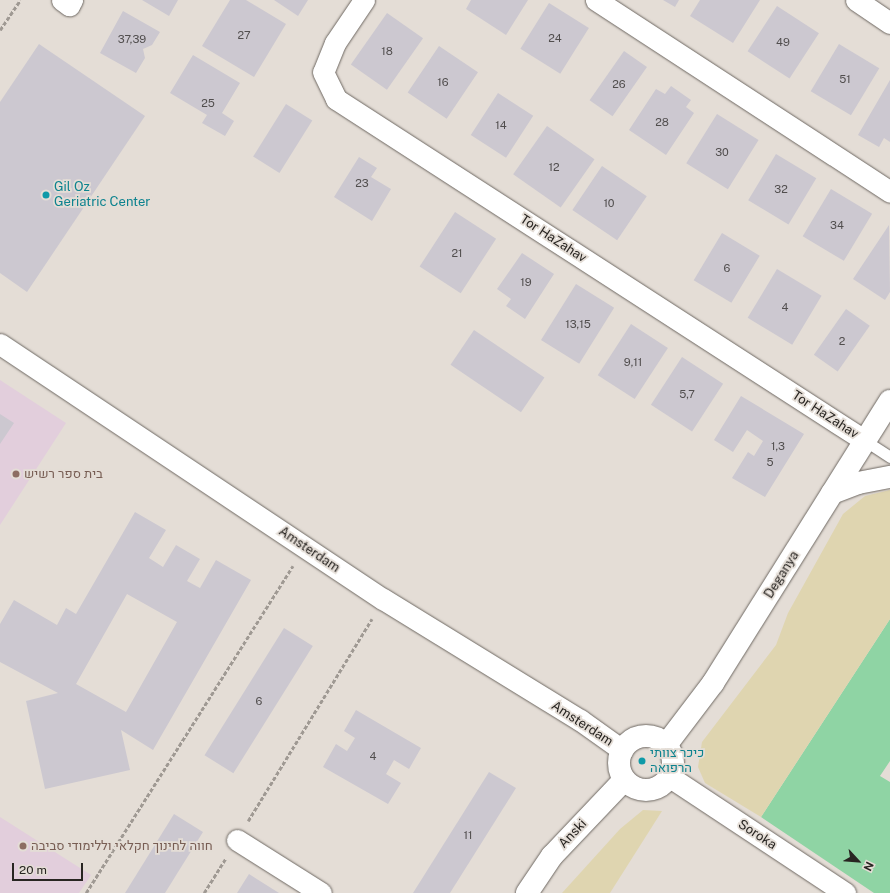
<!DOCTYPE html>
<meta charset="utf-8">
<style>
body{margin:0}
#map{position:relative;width:890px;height:893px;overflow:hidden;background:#e4ddd6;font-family:"Public Sans",Heebo,sans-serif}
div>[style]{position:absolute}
.education>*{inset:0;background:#e2cedc}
.green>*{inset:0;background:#8fd4a4}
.sand>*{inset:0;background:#dfd5b0}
.building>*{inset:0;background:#ccc8d0;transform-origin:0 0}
.path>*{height:2.5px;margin-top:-1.25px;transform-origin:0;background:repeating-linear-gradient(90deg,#9f9993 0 4px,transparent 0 6px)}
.roads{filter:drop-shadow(0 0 1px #6e6862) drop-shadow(0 0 1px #6e6862)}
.service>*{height:11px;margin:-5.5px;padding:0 5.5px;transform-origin:5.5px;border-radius:5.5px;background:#fff}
.minor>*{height:21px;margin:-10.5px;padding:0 10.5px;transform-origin:10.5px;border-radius:10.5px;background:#fff}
.tertiary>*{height:22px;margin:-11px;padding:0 11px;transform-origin:11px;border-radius:11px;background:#fff}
.tertiary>.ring{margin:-11px;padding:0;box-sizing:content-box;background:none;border:22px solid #fff;border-radius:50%}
.dots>*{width:11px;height:11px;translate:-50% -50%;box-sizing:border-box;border:2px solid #e4ddd6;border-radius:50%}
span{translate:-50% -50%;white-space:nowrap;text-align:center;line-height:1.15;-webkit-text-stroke:3.5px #e4ddd6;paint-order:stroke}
.number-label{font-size:11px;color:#514e4e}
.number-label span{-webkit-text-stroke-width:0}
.culture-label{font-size:13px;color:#0d838f}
.left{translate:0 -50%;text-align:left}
.street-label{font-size:13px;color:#282522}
.education-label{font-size:13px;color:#785e54}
.north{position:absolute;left:838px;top:841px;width:40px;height:40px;-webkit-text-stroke:3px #e4ddd6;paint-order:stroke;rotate:116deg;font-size:11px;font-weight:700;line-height:16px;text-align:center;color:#282522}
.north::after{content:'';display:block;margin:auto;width:14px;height:18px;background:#282522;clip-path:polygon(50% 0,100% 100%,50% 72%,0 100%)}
.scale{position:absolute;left:12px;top:863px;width:71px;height:18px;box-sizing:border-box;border:2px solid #282522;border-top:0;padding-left:5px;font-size:12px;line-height:14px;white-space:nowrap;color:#282522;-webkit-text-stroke:3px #e4ddd6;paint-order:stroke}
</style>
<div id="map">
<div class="education">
<i style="clip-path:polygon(0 380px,66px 423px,0 525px)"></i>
<i style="clip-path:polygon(0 817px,91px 875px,79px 893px,0 893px)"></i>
</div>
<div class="green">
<i style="clip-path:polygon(890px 619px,890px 761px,880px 776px,890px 782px,890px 893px,874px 893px,761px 817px)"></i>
</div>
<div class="sand">
<i style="clip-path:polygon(890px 490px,890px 619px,761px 817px,705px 783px,698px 767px,702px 742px,776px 645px,788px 613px,843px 514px,865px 496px)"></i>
<i style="clip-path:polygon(643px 810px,662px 811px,610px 893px,562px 893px,620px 829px)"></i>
</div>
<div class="building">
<i style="clip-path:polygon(142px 0,178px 0,169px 16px)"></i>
<i style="clip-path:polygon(230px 0,246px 0,286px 24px,254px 77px,202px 46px)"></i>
<i style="clip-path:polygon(274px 0,308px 0,298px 16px)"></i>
<i style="clip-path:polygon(471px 0,528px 0,506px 35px,466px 9px)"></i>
<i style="clip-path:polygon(663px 0,679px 0,675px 7px)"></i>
<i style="clip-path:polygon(700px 0,760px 0,733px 43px,690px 16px)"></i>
<i style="left:549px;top:3px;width:47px;height:54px;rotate:32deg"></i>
<i style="left:777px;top:6px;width:50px;height:54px;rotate:33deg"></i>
<i style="clip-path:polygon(123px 11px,160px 32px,152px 45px,143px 49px,145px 58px,136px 73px,100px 53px)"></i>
<i style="left:387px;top:13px;width:44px;height:63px;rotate:35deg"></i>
<i style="clip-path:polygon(39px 44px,145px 116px,27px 292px,0 273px,0 102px)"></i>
<i style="left:839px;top:44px;width:47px;height:55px;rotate:31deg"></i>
<i style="left:439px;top:46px;width:47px;height:56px;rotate:34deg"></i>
<i style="left:624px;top:51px;width:28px;height:60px;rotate:35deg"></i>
<i style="clip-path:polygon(193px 55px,240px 83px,222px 113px,234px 121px,225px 136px,202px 123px,207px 115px,170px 93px)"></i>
<i style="clip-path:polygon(890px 80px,890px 142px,884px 138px,879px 147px,858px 135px)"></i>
<i style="clip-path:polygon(671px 86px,691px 100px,686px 107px,694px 113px,666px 155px,629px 130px,656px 89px,665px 94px)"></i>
<i style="left:498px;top:93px;width:42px;height:50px;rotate:33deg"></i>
<i style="left:286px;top:104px;width:31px;height:62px;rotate:32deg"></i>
<i style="left:717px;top:114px;width:49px;height:58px;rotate:32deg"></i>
<i style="left:547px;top:126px;width:58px;height:59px;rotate:35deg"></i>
<i style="left:776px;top:154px;width:47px;height:54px;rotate:31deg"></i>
<i style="clip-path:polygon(359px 157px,377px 168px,371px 177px,391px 189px,372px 221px,334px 197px)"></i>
<i style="left:602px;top:166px;width:54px;height:53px;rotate:34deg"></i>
<i style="left:831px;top:189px;width:48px;height:55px;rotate:31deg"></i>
<i style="left:455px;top:212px;width:49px;height:65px;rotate:33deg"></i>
<i style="clip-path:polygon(889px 225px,890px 292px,885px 300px,853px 279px)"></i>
<i style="left:722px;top:233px;width:44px;height:55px;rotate:31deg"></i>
<i style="clip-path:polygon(522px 253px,554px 274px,525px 319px,506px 306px,511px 299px,497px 289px)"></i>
<i style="left:777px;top:269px;width:52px;height:57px;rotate:31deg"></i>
<i style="left:576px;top:284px;width:45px;height:66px;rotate:32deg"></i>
<i style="left:846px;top:309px;width:29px;height:56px;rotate:35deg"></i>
<i style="left:631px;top:324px;width:44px;height:61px;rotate:33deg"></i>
<i style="left:474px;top:330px;width:85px;height:42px;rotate:34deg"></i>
<i style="left:682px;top:357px;width:49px;height:57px;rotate:33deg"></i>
<i style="clip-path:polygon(741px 396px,804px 434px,765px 497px,732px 478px,748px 452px,754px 456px,763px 441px,747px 430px,733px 452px,714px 440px)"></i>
<i style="clip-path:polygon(0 414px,14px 423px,0 444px)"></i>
<i style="clip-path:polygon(evenodd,135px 512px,166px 530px,149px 558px,163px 567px,176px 545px,200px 559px,187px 581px,200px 588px,216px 560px,251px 580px,153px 750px,121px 730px,130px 770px,45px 789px,26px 701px,58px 693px,0 662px,0 624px,14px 600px,57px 625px,66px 608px,76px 614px,135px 512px,127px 594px,177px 622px,126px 712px,76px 684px,127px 594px)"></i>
<i style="left:284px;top:628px;width:34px;height:150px;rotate:32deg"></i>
<i style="clip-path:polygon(356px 710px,421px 748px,409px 769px,394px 760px,386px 774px,401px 783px,388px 804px,323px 767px,336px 744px,347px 751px,355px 738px,344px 731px)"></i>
<i style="clip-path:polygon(489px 772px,516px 788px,450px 893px,413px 893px)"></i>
<i style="clip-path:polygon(174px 814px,203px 832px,165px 893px,125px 893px)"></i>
<i style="clip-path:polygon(249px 874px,279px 893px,237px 893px)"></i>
</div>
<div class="path">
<i style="left:0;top:30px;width:36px;rotate:-56deg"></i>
<i style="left:248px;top:821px;width:237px;rotate:-58.5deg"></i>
<i style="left:86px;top:893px;width:387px;rotate:-57.7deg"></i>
<i style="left:204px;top:893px;width:40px;rotate:-58deg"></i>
</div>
<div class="roads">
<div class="service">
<i style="left:864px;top:440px;width:31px;rotate:33deg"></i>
</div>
<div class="minor">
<i style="left:62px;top:0;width:9px;rotate:36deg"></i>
<i style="left:69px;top:5px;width:6px;rotate:-59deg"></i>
<i style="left:364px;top:0;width:52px;rotate:124deg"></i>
<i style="left:335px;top:43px;width:31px;rotate:112deg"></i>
<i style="left:323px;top:72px;width:30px;rotate:64deg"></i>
<i style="left:336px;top:99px;width:629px;rotate:32.86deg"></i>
<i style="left:596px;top:0;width:351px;rotate:33.1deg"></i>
<i style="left:856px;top:0;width:41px;rotate:34.1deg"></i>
<i style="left:0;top:344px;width:460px;rotate:33.7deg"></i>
<i style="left:383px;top:599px;width:231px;rotate:31.6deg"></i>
<i style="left:580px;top:720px;width:52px;rotate:35.5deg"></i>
<i style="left:670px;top:777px;width:210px;rotate:33.5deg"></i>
<i style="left:237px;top:840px;width:99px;rotate:32.2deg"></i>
</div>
<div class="tertiary">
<i style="left:832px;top:493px;width:28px;rotate:-21deg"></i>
<i style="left:858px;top:483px;width:33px;rotate:-11deg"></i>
<i class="ring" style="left:619px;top:736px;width:32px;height:32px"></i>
<i style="left:666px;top:745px;width:78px;rotate:-52.8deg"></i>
<i style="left:713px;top:683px;width:333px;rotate:-57.9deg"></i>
<i style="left:527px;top:893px;width:45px;rotate:-56deg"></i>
<i style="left:552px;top:856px;width:105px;rotate:-46.5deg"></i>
</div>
</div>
<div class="dots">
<i style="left:46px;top:195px;background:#0f9aa8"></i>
<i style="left:16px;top:474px;background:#8d6e63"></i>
<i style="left:642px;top:761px;background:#0f9aa8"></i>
<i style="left:23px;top:846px;background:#8d6e63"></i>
</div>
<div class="number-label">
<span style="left:244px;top:35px">27</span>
<span style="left:555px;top:38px">24</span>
<span style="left:132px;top:39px">37,39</span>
<span style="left:783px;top:42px">49</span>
<span style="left:387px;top:51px">18</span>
<span style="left:845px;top:79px">51</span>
<span style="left:443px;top:82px">16</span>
<span style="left:619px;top:84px">26</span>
<span style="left:208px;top:103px">25</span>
<span style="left:662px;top:122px">28</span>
<span style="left:501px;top:125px">14</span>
<span style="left:722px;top:152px">30</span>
<span style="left:554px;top:167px">12</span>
<span style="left:362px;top:183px">23</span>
<span style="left:781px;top:189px">32</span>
<span style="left:609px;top:203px">10</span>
<span style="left:837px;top:225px">34</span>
<span style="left:457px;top:253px">21</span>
<span style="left:727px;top:268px">6</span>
<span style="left:526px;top:282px">19</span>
<span style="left:785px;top:307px">4</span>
<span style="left:578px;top:324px">13,15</span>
<span style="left:842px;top:341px">2</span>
<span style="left:633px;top:362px">9,11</span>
<span style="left:687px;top:394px">5,7</span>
<span style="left:778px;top:446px">1,3</span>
<span style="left:770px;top:462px">5</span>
<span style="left:259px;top:701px">6</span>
<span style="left:373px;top:756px">4</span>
<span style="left:468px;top:835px">11</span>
</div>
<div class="culture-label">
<span class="left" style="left:54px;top:195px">Gil Oz<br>Geriatric Center</span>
<span class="left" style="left:650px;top:761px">כיכר צוותי<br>הרפואה</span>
</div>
<div class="street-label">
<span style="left:553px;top:239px;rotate:33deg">Tor HaZahav</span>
<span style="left:825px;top:415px;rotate:33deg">Tor HaZahav</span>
<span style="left:309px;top:550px;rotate:34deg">Amsterdam</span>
<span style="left:782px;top:575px;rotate:-58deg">Deganya</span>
<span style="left:582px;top:724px;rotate:33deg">Amsterdam</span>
<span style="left:573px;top:834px;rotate:-47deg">Anski</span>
<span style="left:757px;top:835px;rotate:33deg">Soroka</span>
</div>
<div class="education-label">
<span class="left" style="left:24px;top:474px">בית ספר רשיש</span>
<span class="left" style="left:31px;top:846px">חווה לחינוך חקלאי וללימודי סביבה</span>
</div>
<div class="north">N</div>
<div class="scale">20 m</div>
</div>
